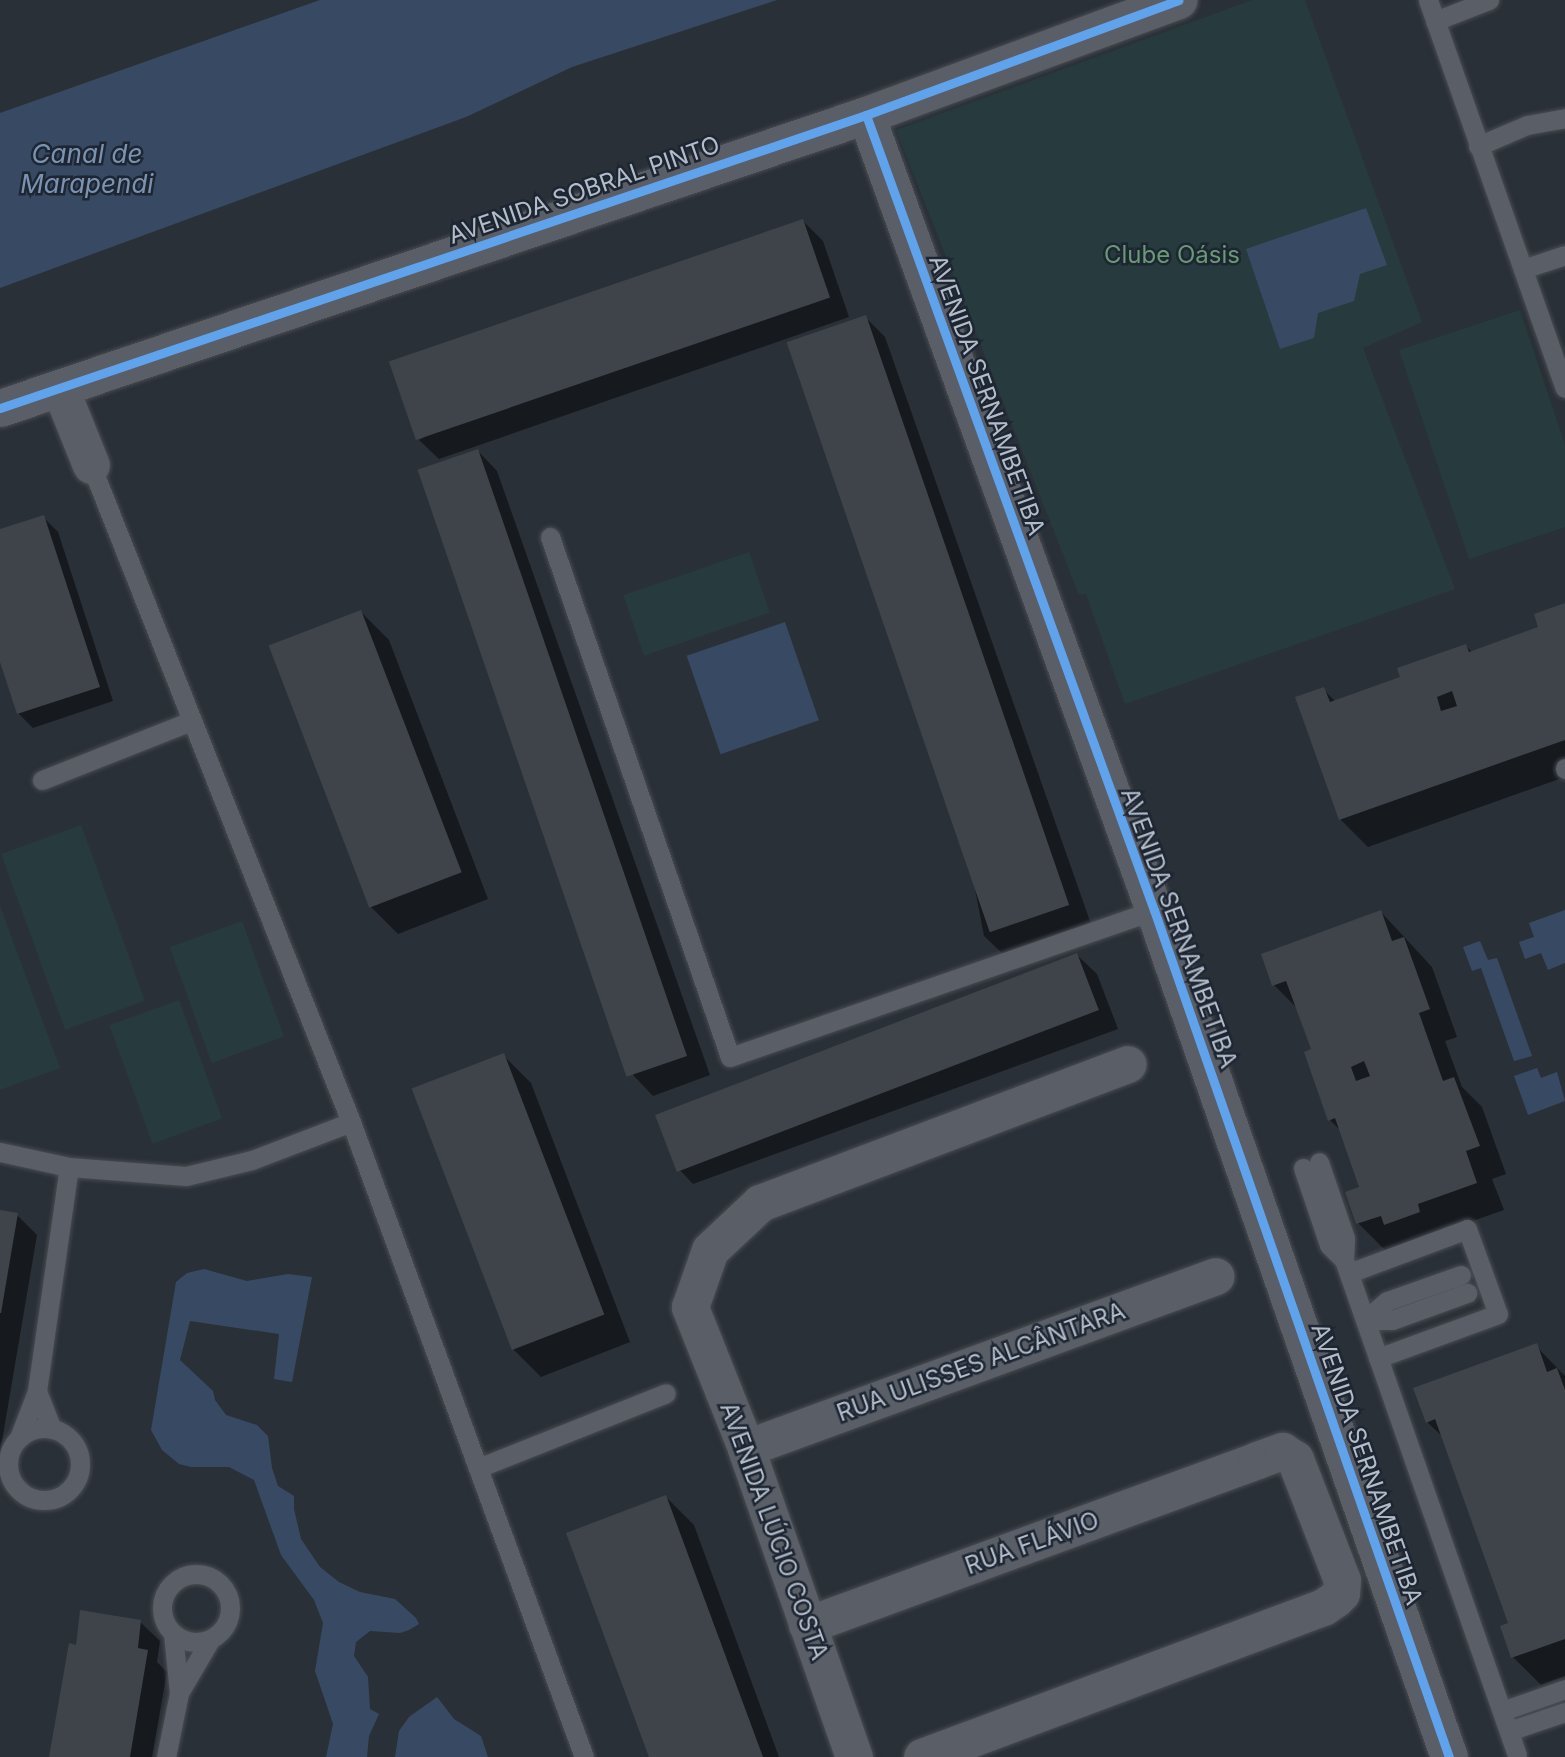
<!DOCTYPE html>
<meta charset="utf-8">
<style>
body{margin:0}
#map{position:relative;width:1565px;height:1757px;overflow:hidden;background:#2a3037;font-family:Inter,sans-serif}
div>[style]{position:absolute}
.green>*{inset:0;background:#273a3d;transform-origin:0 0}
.water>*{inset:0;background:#384a63;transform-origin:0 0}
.shadow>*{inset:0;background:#0007}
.building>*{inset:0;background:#3f444b;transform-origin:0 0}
.roads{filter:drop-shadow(0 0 2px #484c52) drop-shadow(0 0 2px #484c52)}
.lane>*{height:19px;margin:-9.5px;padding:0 9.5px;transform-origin:9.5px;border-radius:9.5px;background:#5a5e66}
.lane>.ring{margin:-9.5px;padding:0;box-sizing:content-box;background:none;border:19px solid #5a5e66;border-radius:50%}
.street>*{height:37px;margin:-18.5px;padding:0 18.5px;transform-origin:18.5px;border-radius:18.5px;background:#5a5e66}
.cycleway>*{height:9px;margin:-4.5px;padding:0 4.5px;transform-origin:4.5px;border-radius:4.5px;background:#60a3ed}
span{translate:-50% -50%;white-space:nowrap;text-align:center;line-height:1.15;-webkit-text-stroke:5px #1d2632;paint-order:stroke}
.street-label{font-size:24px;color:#b3bcc9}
.park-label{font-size:24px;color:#6a9a75}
.water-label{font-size:26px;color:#7b93b1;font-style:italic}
</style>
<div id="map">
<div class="green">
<i style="clip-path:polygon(1252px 0,1305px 0,1422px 322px,1363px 348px,1455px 589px,1125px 704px,1086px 594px,1079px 595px,896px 130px)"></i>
<i style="clip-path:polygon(1520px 310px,1565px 445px,1565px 527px,1469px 559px,1399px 350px)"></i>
<i style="left:749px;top:552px;width:64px;height:133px;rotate:71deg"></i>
<i style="left:81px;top:825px;width:187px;height:85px;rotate:70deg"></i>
<i style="clip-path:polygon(0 906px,60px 1068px,0 1090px)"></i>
<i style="left:242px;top:921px;width:123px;height:77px;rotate:70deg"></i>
<i style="left:179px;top:1000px;width:126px;height:74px;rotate:70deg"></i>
</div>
<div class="water">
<i style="clip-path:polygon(320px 0,777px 0,572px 67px,466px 117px,0 288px,0 113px)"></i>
<i style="clip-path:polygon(1366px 208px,1387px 265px,1360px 274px,1354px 301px,1318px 313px,1314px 338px,1280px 349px,1246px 249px)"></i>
<i style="left:785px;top:622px;width:104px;height:104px;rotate:71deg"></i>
<i style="clip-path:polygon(1565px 910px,1565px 963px,1548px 970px,1541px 953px,1525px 959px,1519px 942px,1534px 937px,1529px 923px)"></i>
<i style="clip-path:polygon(1480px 941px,1488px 960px,1497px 958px,1532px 1056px,1514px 1061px,1481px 968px,1472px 971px,1463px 947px)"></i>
<i style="clip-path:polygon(1537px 1068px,1541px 1078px,1557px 1072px,1565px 1101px,1528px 1115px,1514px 1076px)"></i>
<i style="clip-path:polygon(204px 1269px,247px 1281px,288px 1274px,312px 1277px,292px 1382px,274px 1379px,279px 1334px,190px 1321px,180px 1360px,213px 1391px,215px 1400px,226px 1415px,257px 1425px,268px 1436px,272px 1468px,278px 1486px,294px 1496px,294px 1509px,301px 1539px,320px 1567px,339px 1582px,360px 1592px,395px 1599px,416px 1618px,419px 1624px,409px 1630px,400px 1633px,370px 1631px,356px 1642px,354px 1656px,368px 1677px,370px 1709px,379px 1714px,369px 1736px,367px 1757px,326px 1757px,333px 1724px,315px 1671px,323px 1623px,314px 1600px,281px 1555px,254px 1480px,229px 1467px,191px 1467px,179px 1464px,162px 1450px,151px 1430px,176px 1282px,187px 1273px)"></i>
<i style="clip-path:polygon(437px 1697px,454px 1719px,481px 1736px,488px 1757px,395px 1757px,399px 1731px,409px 1717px)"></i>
</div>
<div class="shadow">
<i style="clip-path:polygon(803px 221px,823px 241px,849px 317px,439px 459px,419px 440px)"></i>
<i style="clip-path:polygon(865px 317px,885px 337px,1091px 924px,1004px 955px,984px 936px)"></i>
<i style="clip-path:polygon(478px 451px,497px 471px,710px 1075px,653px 1096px,634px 1076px)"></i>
<i style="clip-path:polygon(43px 517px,58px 532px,113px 701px,33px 728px,18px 713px,0 657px,0 531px)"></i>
<i style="clip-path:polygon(1565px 605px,1565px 777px,1368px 847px,1340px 819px,1323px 689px,1336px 702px,1402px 678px,1466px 646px,1472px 652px,1541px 628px)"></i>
<i style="clip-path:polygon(361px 612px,389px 640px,488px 899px,398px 934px,370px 906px)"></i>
<i style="clip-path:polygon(1381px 912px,1432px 967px,1457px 1037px,1445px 1041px,1462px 1087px,1482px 1107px,1506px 1174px,1492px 1179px,1504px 1210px,1386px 1251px,1358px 1223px,1362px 1188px,1341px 1131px,1330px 1120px,1313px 1050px,1299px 1010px,1274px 985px)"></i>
<i style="clip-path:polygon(1077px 955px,1097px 974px,1118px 1029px,693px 1184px,674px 1164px)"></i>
<i style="clip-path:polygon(503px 1055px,531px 1083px,630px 1342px,541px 1377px,513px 1349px)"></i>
<i style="clip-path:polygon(0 1212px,17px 1215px,37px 1235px,0 1453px)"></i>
<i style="clip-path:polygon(1536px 1346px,1565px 1376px,1565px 1676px,1541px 1685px,1513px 1657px,1510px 1624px,1444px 1438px,1427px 1422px)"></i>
<i style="clip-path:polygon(666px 1497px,694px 1525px,779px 1757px,651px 1757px)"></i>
<i style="clip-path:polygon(140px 1622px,160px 1641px,157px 1662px,167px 1672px,152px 1757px,51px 1757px,77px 1647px)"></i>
</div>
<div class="building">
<i style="left:803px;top:219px;width:83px;height:438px;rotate:71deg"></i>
<i style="left:866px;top:315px;width:624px;height:84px;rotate:71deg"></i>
<i style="left:478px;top:449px;width:642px;height:64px;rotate:71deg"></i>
<i style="clip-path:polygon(44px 515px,100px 687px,17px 714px,0 662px,0 529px)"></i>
<i style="clip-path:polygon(evenodd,1565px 603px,1565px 740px,1339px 820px,1295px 697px,1324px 687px,1330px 702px,1400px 677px,1397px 668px,1466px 644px,1469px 652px,1538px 627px,1534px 614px,1565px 603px,1452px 691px,1457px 706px,1441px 711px,1437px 697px,1452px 691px)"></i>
<i style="left:361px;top:610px;width:281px;height:99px;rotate:69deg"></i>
<i style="clip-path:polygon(evenodd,1381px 910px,1392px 941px,1404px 937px,1430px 1009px,1419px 1013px,1443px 1081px,1454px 1077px,1480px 1146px,1466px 1151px,1477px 1183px,1418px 1204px,1420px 1212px,1384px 1225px,1381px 1216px,1356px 1224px,1345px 1192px,1359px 1187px,1335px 1118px,1328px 1121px,1304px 1052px,1311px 1049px,1286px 981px,1272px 986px,1261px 954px,1381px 910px,1364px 1061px,1370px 1076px,1356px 1081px,1351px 1067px,1364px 1061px)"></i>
<i style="left:1077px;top:953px;width:61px;height:452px;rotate:69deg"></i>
<i style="left:504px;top:1053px;width:280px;height:99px;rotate:69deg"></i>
<i style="clip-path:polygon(0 1210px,18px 1213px,1px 1313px,0 1313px)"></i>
<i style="clip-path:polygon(1537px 1343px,1547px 1372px,1557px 1368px,1565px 1390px,1565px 1639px,1511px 1658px,1500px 1626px,1508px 1623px,1435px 1419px,1426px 1423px,1413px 1388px)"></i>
<i style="clip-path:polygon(666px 1495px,763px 1757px,649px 1757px,566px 1533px)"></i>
<i style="clip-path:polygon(80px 1610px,141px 1620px,138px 1648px,148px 1650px,130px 1757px,49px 1757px,69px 1643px,76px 1645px)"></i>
</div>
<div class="roads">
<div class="lane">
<i style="left:1428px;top:0;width:411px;rotate:70.6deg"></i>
<i style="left:1435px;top:21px;width:58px;rotate:-21.3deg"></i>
<i style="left:1478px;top:146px;width:53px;rotate:-23.2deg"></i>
<i style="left:1527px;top:125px;width:39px;rotate:-10deg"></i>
<i style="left:1523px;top:269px;width:44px;rotate:-18.4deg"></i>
<i style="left:91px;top:465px;width:707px;rotate:68.41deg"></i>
<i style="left:550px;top:537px;width:550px;rotate:70.91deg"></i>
<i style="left:730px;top:1057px;width:449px;rotate:-19.1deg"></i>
<i style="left:1565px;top:768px;width:1px;rotate:90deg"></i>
<i style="left:42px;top:780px;width:160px;rotate:-21.6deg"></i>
<i style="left:0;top:1152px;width:71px;rotate:12.3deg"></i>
<i style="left:69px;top:1167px;width:117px;rotate:4.4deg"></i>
<i style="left:186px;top:1176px;width:68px;rotate:-13.6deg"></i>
<i style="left:252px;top:1160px;width:106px;rotate:-21deg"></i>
<i style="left:351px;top:1122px;width:676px;rotate:69.85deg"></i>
<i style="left:1303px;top:1168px;width:81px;rotate:71.3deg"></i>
<i style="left:1329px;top:1245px;width:21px;rotate:45deg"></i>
<i style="left:1344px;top:1260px;width:22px;rotate:-87deg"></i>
<i style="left:1345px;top:1238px;width:80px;rotate:-108.9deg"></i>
<i style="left:1344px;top:1260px;width:524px;rotate:70.74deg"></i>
<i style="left:1349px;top:1273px;width:126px;rotate:-20.4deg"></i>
<i style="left:1467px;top:1229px;width:90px;rotate:70deg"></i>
<i style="left:1498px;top:1314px;width:128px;rotate:159.9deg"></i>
<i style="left:1461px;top:1275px;width:78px;rotate:160.6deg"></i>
<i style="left:1387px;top:1301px;width:29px;rotate:139deg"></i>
<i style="left:1365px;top:1320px;width:27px"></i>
<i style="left:1392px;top:1320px;width:80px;rotate:-19.8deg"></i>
<i style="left:37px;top:1391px;width:226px;rotate:-81.9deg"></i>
<i class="ring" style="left:8px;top:1428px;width:53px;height:53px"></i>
<i style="left:19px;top:1438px;width:50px;rotate:-69deg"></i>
<i style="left:37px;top:1391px;width:41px;rotate:68.5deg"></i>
<i style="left:478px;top:1468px;width:202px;rotate:-21.7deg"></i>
<i class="ring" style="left:162px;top:1574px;width:49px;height:49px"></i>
<i style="left:173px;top:1634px;width:59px;rotate:84.2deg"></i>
<i style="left:179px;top:1693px;width:61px;rotate:-59.7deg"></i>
<i style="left:1502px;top:1711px;width:67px;rotate:-19.2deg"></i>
<i style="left:1509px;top:1731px;width:59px;rotate:-18.7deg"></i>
<i style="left:166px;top:1757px;width:65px;rotate:-78.5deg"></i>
</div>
<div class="street">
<i style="left:866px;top:115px;width:846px;rotate:70.09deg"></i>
<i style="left:1154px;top:910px;width:897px;rotate:70.8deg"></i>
<i style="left:60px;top:388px;width:83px;rotate:68.1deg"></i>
<i style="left:0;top:408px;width:914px;rotate:-18.69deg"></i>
<i style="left:866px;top:115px;width:333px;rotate:-20.2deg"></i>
<i style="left:746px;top:1448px;width:500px;rotate:-20.1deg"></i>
<i style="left:807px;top:1625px;width:479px;rotate:-20.1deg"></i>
<i style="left:1257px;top:1460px;width:27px;rotate:-20deg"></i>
<i style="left:1282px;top:1451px;width:15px;rotate:32deg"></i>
<i style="left:1295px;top:1459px;width:130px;rotate:68.8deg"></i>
<i style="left:1342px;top:1580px;width:13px;rotate:94deg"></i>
<i style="left:1341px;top:1593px;width:8px;rotate:135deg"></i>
<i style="left:1335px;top:1599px;width:14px;rotate:146deg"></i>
<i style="left:1323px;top:1607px;width:428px;rotate:159.5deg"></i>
<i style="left:854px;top:1757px;width:327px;rotate:-109.3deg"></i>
<i style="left:746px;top:1448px;width:152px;rotate:-111.7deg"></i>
<i style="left:690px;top:1307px;width:60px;rotate:-70.7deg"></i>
<i style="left:710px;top:1250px;width:69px;rotate:-43.2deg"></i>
<i style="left:760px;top:1203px;width:393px;rotate:-20.7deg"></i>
</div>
</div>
<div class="cycleway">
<i style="left:866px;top:115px;width:846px;rotate:70.09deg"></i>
<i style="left:1154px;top:910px;width:897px;rotate:70.8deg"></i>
<i style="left:0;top:408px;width:914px;rotate:-18.69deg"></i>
<i style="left:866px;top:115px;width:333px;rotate:-20.2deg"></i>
</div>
<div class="street-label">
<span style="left:584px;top:190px;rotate:-19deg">AVENIDA SOBRAL PINTO</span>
<span style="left:987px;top:395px;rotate:70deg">AVENIDA SERNAMBETIBA</span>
<span style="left:1179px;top:928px;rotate:70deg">AVENIDA SERNAMBETIBA</span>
<span style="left:981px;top:1362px;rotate:-20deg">RUA ULISSES ALCÂNTARA</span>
<span style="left:1367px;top:1464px;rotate:71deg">AVENIDA SERNAMBETIBA</span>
<span style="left:774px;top:1531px;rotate:70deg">AVENIDA LÚCIO COSTA</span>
<span style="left:1032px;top:1543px;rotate:-20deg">RUA FLÁVIO</span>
</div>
<div class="park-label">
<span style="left:1172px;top:255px">Clube Oásis</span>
</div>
<div class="water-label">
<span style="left:87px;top:169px">Canal de<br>Marapendi</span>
</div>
</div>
